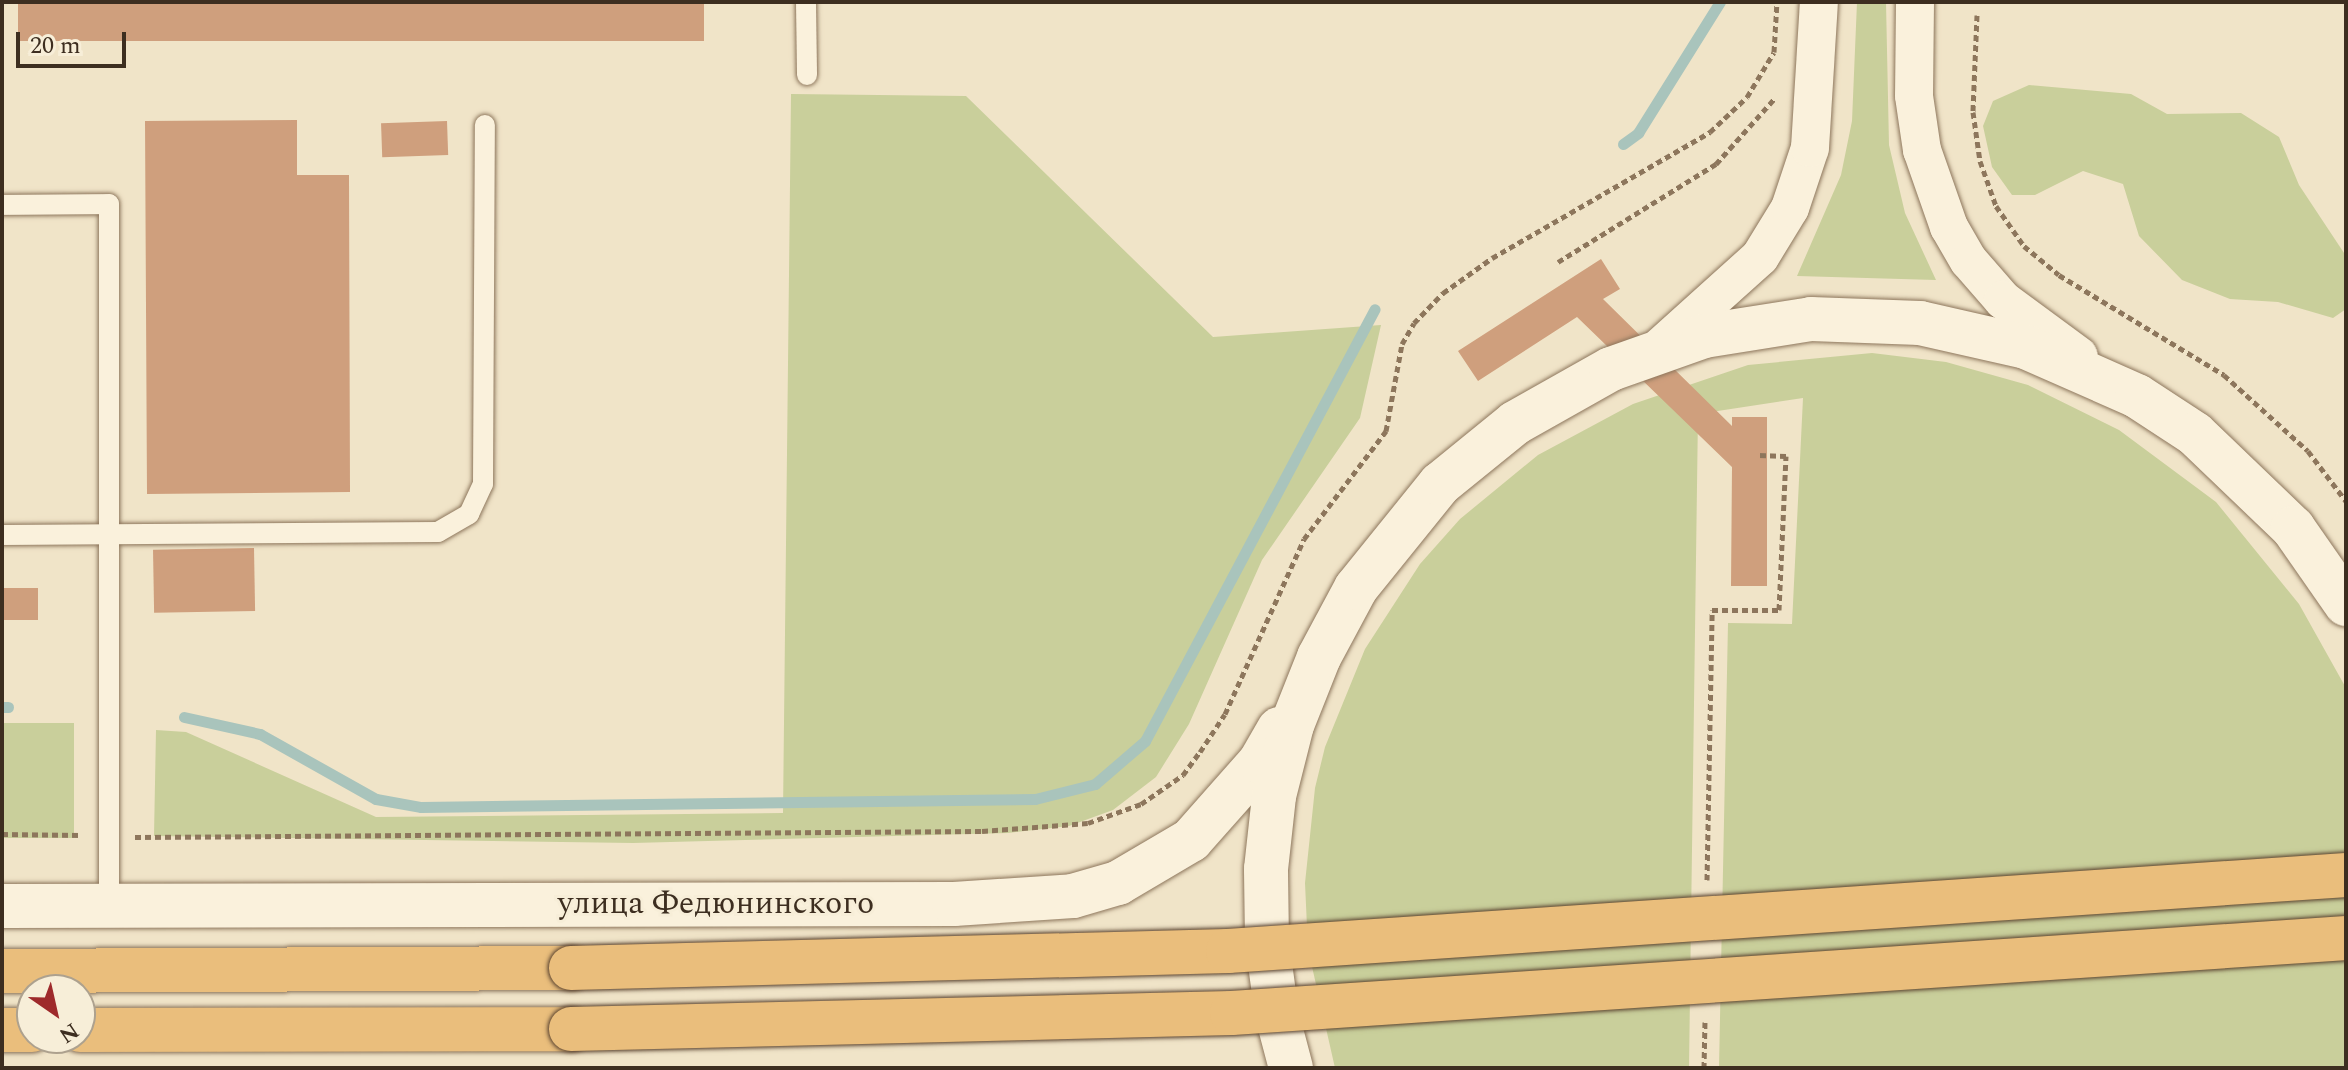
<!DOCTYPE html>
<meta charset="utf-8">
<style>
body{margin:0}
#map{position:relative;width:2348px;height:1070px;overflow:hidden;background:#f0e4c8;font-family:Spectral,serif}
div>[style]{position:absolute}
.green>*{inset:0;background:#c9cf9b;transform-origin:0 0}
.stream>*{height:11px;margin:-5.5px;padding:0 5.5px;transform-origin:5.5px;border-radius:5.5px;background:#a9c4bc}
.building>*{inset:0;background:#cf9f7d;transform-origin:0 0}
.path>*{height:5px;margin-top:-2.5px;transform-origin:0;background:repeating-linear-gradient(90deg,#8d765c 0 6px,transparent 0 10px)}
.roads{filter:drop-shadow(0 0 2px #8d765c) drop-shadow(0 0 2px #8d765c)}
.service>*{height:20px;margin:-10px;padding:0 10px;transform-origin:10px;border-radius:10px;background:#faf1dc}
.minor>*{height:38px;margin:-19px;padding:0 19px;transform-origin:19px;border-radius:19px;background:#faf1dc}
.secondary>*{height:44px;margin:-22px;padding:0 22px;transform-origin:22px;border-radius:22px;background:#faf1dc}
.trunk>*{height:44px;margin:-22px;padding:0 22px;transform-origin:22px;border-radius:22px;background:#eabe7c}
.bridges{filter:drop-shadow(0 0 2px #5b4430) drop-shadow(0 0 2px #5b4430)}
.trunk-bridge>*{height:44px;margin:-22px;padding:0 22px;transform-origin:22px;border-radius:22px;background:#eabe7c}
span{translate:-50% -50%;white-space:nowrap;text-align:center;line-height:1.15;-webkit-text-stroke:6px #f7eed8;paint-order:stroke}
.street-label{font-size:32px;color:#3d2e20}
.frame{position:absolute;inset:0;border:4px solid #3d2e20;pointer-events:none}
.north{position:absolute;left:16px;top:974px;width:80px;height:80px;box-sizing:border-box;background:#f7eed8;border:2px solid #ada18e;border-radius:50%;rotate:146deg;font-size:22px;font-weight:700;line-height:32px;text-align:center;color:#3d2e20}
.north::after{content:'';display:block;margin:auto;width:28px;height:36px;background:#9e2a2b;clip-path:polygon(50% 0,100% 100%,50% 72%,0 100%)}
.scale{position:absolute;left:16px;top:32px;width:110px;height:36px;box-sizing:border-box;border:4px solid #3d2e20;border-top:0;padding-left:10px;font-size:24px;line-height:28px;white-space:nowrap;color:#3d2e20;-webkit-text-stroke:6px #f7eed8;paint-order:stroke}
</style>
<div id="map">
<div class="green">
<i style="clip-path:polygon(1857px 2px,1886px 2px,1889px 145px,1905px 213px,1936px 280px,1797px 276px,1841px 175px,1852px 121px)"></i>
<i style="clip-path:polygon(2029px 85px,2131px 94px,2167px 114px,2241px 113px,2279px 137px,2299px 185px,2346px 256px,2346px 309px,2333px 318px,2278px 302px,2230px 299px,2182px 280px,2139px 236px,2123px 184px,2083px 171px,2035px 195px,2012px 195px,1992px 167px,1983px 126px,1993px 101px)"></i>
<i style="clip-path:polygon(791px 94px,966px 96px,1213px 337px,1381px 325px,1360px 418px,1262px 560px,1189px 724px,1156px 777px,1113px 810px,1069px 826px,1008px 833px,633px 843px,154px 836px,156px 730px,186px 732px,376px 817px,783px 813px)"></i>
<i style="clip-path:polygon(1872px 353px,1946px 362px,2028px 385px,2119px 430px,2216px 502px,2299px 604px,2346px 688px,2346px 1068px,1719px 1068px,1728px 623px,1792px 624px,1803px 398px,1698px 414px,1689px 1068px,1335px 1068px,1308px 949px,1305px 883px,1315px 788px,1325px 747px,1365px 649px,1420px 564px,1460px 519px,1538px 455px,1633px 404px,1748px 365px)"></i>
<i style="left:74px;top:723px;width:115px;height:72px;rotate:90deg"></i>
</div>
<div class="stream">
<i style="left:1623px;top:144px;width:19px;rotate:-36deg"></i>
<i style="left:1638px;top:133px;width:155px;rotate:-58deg"></i>
<i style="left:2px;top:707px;width:6px"></i>
<i style="left:184px;top:717px;width:78px;rotate:12.6deg"></i>
<i style="left:260px;top:734px;width:133px;rotate:29.3deg"></i>
<i style="left:376px;top:799px;width:46px;rotate:10.1deg"></i>
<i style="left:421px;top:807px;width:614px;rotate:-0.75deg"></i>
<i style="left:1035px;top:799px;width:62px;rotate:-14deg"></i>
<i style="left:1095px;top:784px;width:66px;rotate:-40.7deg"></i>
<i style="left:1145px;top:741px;width:489px;rotate:-62deg"></i>
</div>
<div class="building">
<i style="left:18px;top:2px;width:686px;height:39px"></i>
<i style="clip-path:polygon(297px 120px,297px 175px,349px 175px,350px 492px,147px 494px,145px 121px)"></i>
<i style="left:447px;top:121px;width:34px;height:66px;rotate:88deg"></i>
<i style="clip-path:polygon(1601px 259px,1620px 289px,1603px 299px,1732px 426px,1732px 417px,1767px 417px,1767px 586px,1731px 586px,1732px 467px,1577px 317px,1478px 381px,1458px 351px)"></i>
<i style="left:254px;top:548px;width:63px;height:101px;rotate:89deg"></i>
<i style="left:2px;top:588px;width:36px;height:32px"></i>
</div>
<div class="path">
<i style="left:1977px;top:15px;width:97px;rotate:92.4deg"></i>
<i style="left:1973px;top:112px;width:49px;rotate:81.9deg"></i>
<i style="left:1980px;top:161px;width:48px;rotate:70.4deg"></i>
<i style="left:1996px;top:206px;width:49px;rotate:55deg"></i>
<i style="left:2024px;top:246px;width:45px;rotate:39.6deg"></i>
<i style="left:2059px;top:275px;width:193px;rotate:31.2deg"></i>
<i style="left:2224px;top:375px;width:113px;rotate:42.1deg"></i>
<i style="left:2308px;top:451px;width:63px;rotate:52.8deg"></i>
<i style="left:1558px;top:262px;width:186px;rotate:-31.8deg"></i>
<i style="left:1716px;top:164px;width:89px;rotate:-48.2deg"></i>
<i style="left:2px;top:834px;width:79px;rotate:0.7deg"></i>
<i style="left:135px;top:837px;width:847px;rotate:-0.41deg"></i>
<i style="left:982px;top:831px;width:106px;rotate:-4.3deg"></i>
<i style="left:1088px;top:823px;width:56px;rotate:-19.7deg"></i>
<i style="left:1141px;top:804px;width:51px;rotate:-34.6deg"></i>
<i style="left:1183px;top:775px;width:29px;rotate:-54deg"></i>
<i style="left:1200px;top:752px;width:45px;rotate:-56.7deg"></i>
<i style="left:1225px;top:714px;width:192px;rotate:-65.7deg"></i>
<i style="left:1304px;top:539px;width:136px;rotate:-52.8deg"></i>
<i style="left:1386px;top:431px;width:88px;rotate:-79.6deg"></i>
<i style="left:1402px;top:344px;width:24px;rotate:-60deg"></i>
<i style="left:1414px;top:323px;width:42px;rotate:-46deg"></i>
<i style="left:1443px;top:293px;width:60px;rotate:-35.5deg"></i>
<i style="left:1492px;top:258px;width:252px;rotate:-30deg"></i>
<i style="left:1710px;top:132px;width:51px;rotate:-43.4deg"></i>
<i style="left:1747px;top:97px;width:52px;rotate:-59deg"></i>
<i style="left:1774px;top:52px;width:50px;rotate:-86.6deg"></i>
<i style="left:1707px;top:880px;width:270px;rotate:-88.9deg"></i>
<i style="left:1712px;top:610px;width:67px"></i>
<i style="left:1779px;top:610px;width:154px;rotate:-87.4deg"></i>
<i style="left:1786px;top:456px;width:28px;rotate:-178deg"></i>
<i style="left:1704px;top:1068px;width:46px;rotate:-88.8deg"></i>
</div>
<div class="roads">
<div class="service">
<i style="left:806px;top:2px;width:73px;rotate:89.2deg"></i>
<i style="left:2px;top:205px;width:107px;rotate:-0.5deg"></i>
<i style="left:109px;top:204px;width:701px;rotate:90deg"></i>
<i style="left:2px;top:535px;width:436px;rotate:-0.4deg"></i>
<i style="left:438px;top:532px;width:36px;rotate:-30deg"></i>
<i style="left:469px;top:514px;width:33px;rotate:-65deg"></i>
<i style="left:483px;top:484px;width:359px;rotate:-89.7deg"></i>
</div>
<div class="minor">
<i style="left:1915px;top:2px;width:94px;rotate:90.6deg"></i>
<i style="left:1914px;top:96px;width:55px;rotate:81.6deg"></i>
<i style="left:1922px;top:150px;width:82px;rotate:70.7deg"></i>
<i style="left:1949px;top:227px;width:39px;rotate:60deg"></i>
<i style="left:1969px;top:261px;width:52px;rotate:48.9deg"></i>
<i style="left:2003px;top:300px;width:94px;rotate:36.4deg"></i>
<i style="left:1661px;top:346px;width:133px;rotate:-42deg"></i>
<i style="left:1760px;top:257px;width:57px;rotate:-58.5deg"></i>
<i style="left:1790px;top:208px;width:63px;rotate:-71.6deg"></i>
<i style="left:1810px;top:148px;width:146px;rotate:-86.5deg"></i>
</div>
<div class="secondary">
<i style="left:2px;top:906px;width:952px;rotate:-0.12deg"></i>
<i style="left:954px;top:904px;width:119px;rotate:-3.8deg"></i>
<i style="left:1073px;top:896px;width:47px;rotate:-16.1deg"></i>
<i style="left:1118px;top:883px;width:85px;rotate:-30.5deg"></i>
<i style="left:1191px;top:840px;width:104px;rotate:-48.5deg"></i>
<i style="left:1260px;top:762px;width:38px;rotate:-60deg"></i>
<i style="left:1291px;top:1068px;width:55px;rotate:-104.8deg"></i>
<i style="left:1277px;top:1015px;width:74px;rotate:-97.8deg"></i>
<i style="left:1267px;top:942px;width:73px;rotate:-90.8deg"></i>
<i style="left:1266px;top:869px;width:73px;rotate:-83.7deg"></i>
<i style="left:1274px;top:796px;width:73px;rotate:-75.8deg"></i>
<i style="left:1292px;top:725px;width:73px;rotate:-68.3deg"></i>
<i style="left:1319px;top:657px;width:78px;rotate:-61.8deg"></i>
<i style="left:1356px;top:588px;width:134px;rotate:-51.1deg"></i>
<i style="left:1440px;top:484px;width:97px;rotate:-39.1deg"></i>
<i style="left:1515px;top:423px;width:110px;rotate:-29.4deg"></i>
<i style="left:1611px;top:369px;width:99px;rotate:-19.5deg"></i>
<i style="left:1704px;top:336px;width:108px;rotate:-9deg"></i>
<i style="left:1811px;top:319px;width:109px;rotate:2.1deg"></i>
<i style="left:1920px;top:323px;width:109px;rotate:12.8deg"></i>
<i style="left:2026px;top:347px;width:121px;rotate:23.8deg"></i>
<i style="left:2137px;top:396px;width:69px;rotate:33.2deg"></i>
<i style="left:2195px;top:434px;width:136px;rotate:43.8deg"></i>
<i style="left:2293px;top:528px;width:93px;rotate:55.1deg"></i>
</div>
<div class="trunk">
<i style="left:2px;top:971px;width:569px;rotate:-0.3deg"></i>
<i style="left:2px;top:1030px;width:30px"></i>
<i style="left:80px;top:1030px;width:491px;rotate:-0.1deg"></i>
</div>
</div>
<div class="bridges">
<div class="trunk-bridge">
<i style="left:571px;top:968px;width:657px;rotate:-1.48deg"></i>
<i style="left:1228px;top:951px;width:1121px;rotate:-3.89deg"></i>
<i style="left:571px;top:1029px;width:661px;rotate:-1.39deg"></i>
<i style="left:1232px;top:1013px;width:1117px;rotate:-3.85deg"></i>
</div>
</div>
<div class="street-label">
<span style="left:716px;top:904px">улица Федюнинского</span>
</div>
<div class="frame"></div>
<div class="north">N</div>
<div class="scale">20 m</div>
</div>
